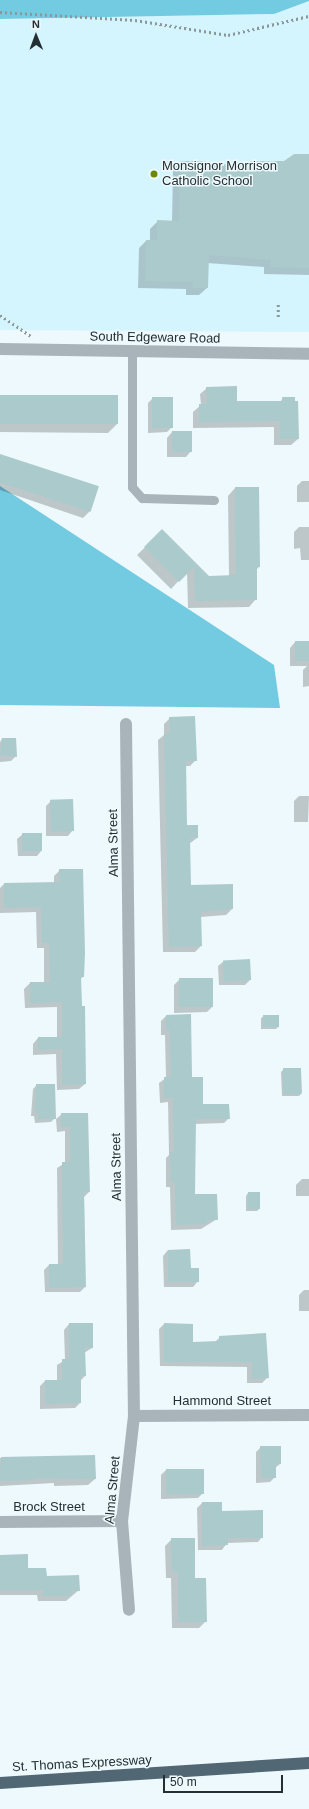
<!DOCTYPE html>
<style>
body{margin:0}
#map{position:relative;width:309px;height:1809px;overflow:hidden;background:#edf9fc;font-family:Arial,sans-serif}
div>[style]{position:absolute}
.built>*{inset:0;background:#d5f5fe}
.forest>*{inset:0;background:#73cbe2}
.shadow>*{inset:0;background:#0003}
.building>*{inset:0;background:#aacacb;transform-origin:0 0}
.path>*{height:2.5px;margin-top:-1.25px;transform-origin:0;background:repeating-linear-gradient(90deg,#8b979a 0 2px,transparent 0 5px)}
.lane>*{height:9px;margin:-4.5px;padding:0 4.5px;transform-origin:4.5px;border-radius:4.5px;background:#a8b3ba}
.street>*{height:12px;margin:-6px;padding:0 6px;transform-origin:6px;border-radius:6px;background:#a8b3ba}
.highway>*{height:12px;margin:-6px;padding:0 6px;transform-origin:6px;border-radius:6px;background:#516774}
.dots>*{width:11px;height:11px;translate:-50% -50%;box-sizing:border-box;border:2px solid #edf9fc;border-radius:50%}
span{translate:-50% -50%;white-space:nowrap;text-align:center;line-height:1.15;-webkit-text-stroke:3px #edf9fc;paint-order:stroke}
.poi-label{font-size:13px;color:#232f32}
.left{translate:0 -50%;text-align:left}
.street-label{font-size:13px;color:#232f32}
.north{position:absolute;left:16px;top:16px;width:40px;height:40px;-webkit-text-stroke:3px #edf9fc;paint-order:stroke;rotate:359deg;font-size:11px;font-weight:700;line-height:16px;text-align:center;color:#232f32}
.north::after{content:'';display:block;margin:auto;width:14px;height:18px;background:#232f32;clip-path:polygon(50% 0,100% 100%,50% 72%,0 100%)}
.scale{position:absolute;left:163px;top:1775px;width:120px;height:18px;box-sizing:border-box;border:2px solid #232f32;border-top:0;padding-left:5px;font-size:12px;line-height:14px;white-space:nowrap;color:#232f32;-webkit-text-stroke:3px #edf9fc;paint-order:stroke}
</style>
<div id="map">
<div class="built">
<i style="clip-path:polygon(309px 1px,309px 332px,0 330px,0 19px,274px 14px)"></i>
</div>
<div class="forest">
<i style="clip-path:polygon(0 0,309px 0,309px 1px,274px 14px,0 19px)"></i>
<i style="clip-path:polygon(0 486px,274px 665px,280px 708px,0 705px)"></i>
</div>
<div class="shadow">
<i style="clip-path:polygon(309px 155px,309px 275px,264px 274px,264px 267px,207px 263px,207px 288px,199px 295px,186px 295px,186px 289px,138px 288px,139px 248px,146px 241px,150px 241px,150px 229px,158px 221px,172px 222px,173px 169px,181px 162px,205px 165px,245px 166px,249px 162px,285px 162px)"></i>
<i style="clip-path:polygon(207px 388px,236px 402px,280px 402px,283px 398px,298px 439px,291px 445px,274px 445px,274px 427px,193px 428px,193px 412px,201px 405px,200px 394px)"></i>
<i style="clip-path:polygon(0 396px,117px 424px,108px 433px,0 432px)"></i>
<i style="clip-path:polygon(153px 398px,172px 427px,167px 432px,148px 433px,148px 403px)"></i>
<i style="clip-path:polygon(172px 432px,191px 451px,186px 457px,167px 457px,167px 438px)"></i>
<i style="clip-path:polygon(0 455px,98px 487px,90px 511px,83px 518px,0 490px)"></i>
<i style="clip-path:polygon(302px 481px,309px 481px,309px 502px,297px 502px,297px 486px)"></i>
<i style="clip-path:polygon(235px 488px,259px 567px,256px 570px,256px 599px,249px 607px,188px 608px,187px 572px,171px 589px,137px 555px,162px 531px,208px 577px,229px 576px,228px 496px)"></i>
<i style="clip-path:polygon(299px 527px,309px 527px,309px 560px,301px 560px,300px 548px,294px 549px,294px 532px)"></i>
<i style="clip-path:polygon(295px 642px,309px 642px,309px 686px,303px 687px,303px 670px,307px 666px,290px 666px,290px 648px)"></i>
<i style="clip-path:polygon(170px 718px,196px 760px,190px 766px,185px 766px,186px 826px,197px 838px,189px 844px,190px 886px,232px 909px,226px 915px,200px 917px,201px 946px,195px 952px,163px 952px,158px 740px,164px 735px,164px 724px)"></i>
<i style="clip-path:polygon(2px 739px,16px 756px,11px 761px,0 762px,0 742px)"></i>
<i style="clip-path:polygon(299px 796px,309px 796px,308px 822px,294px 822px,294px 801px)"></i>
<i style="clip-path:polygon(51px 801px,73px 830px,68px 836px,46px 836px,46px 806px)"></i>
<i style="clip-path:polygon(23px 834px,42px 850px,37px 856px,18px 856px,17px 839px)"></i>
<i style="clip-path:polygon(60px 870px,83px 977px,80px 979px,85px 1084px,79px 1089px,57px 1090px,56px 1054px,33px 1055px,33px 1044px,38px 1038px,57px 1038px,57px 1007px,25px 1008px,24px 989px,30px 983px,44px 983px,44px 948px,37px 948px,36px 912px,0 913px,0 888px,4px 884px,54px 883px,54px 876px)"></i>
<i style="clip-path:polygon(224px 961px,250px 980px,245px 985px,219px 985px,218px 966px)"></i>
<i style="clip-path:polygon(179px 980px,212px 1007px,207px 1012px,174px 1013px,174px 985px)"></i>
<i style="clip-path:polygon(190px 1015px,191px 1078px,203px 1105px,229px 1118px,224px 1123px,195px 1124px,194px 1195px,217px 1219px,201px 1229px,171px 1230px,170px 1187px,166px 1187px,166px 1158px,169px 1155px,168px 1102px,160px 1103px,159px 1083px,166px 1078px,165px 1035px,161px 1035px,161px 1021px,166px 1016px)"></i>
<i style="clip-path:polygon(264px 1016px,278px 1027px,276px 1029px,261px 1029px,261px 1018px)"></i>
<i style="clip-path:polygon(284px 1069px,301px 1069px,302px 1093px,299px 1096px,282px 1096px,281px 1072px)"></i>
<i style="clip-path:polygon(37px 1085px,55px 1118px,51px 1122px,35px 1123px,34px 1116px,31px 1116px,33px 1089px)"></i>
<i style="clip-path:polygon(62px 1114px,87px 1114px,89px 1192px,84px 1197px,85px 1287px,80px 1292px,45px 1292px,44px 1270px,49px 1265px,58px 1265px,57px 1168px,65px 1163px,65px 1131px,57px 1132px,56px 1119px)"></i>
<i style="clip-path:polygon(302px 1179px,309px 1179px,309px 1196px,296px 1196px,296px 1185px)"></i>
<i style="clip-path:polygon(248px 1193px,259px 1193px,260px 1208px,257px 1211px,246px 1211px,246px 1196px)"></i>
<i style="clip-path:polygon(168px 1250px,190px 1269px,198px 1281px,193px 1287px,164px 1287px,163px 1256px)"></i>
<i style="clip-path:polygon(304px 1290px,309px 1290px,309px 1311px,299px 1311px,299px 1295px)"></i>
<i style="clip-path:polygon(69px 1324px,92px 1348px,84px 1353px,85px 1376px,80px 1381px,80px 1403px,75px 1408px,40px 1409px,40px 1386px,45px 1381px,57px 1381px,57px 1365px,65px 1360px,64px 1330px)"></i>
<i style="clip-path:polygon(164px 1324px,192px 1343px,215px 1342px,220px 1337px,265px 1334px,267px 1378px,262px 1383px,247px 1383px,247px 1367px,160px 1366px,159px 1329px)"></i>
<i style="clip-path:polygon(261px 1447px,280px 1464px,275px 1468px,275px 1477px,270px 1482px,256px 1483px,256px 1452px)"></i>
<i style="clip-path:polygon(94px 1456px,95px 1479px,88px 1485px,54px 1486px,54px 1483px,0 1486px,0 1458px)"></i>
<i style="clip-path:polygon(166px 1470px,203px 1493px,198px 1498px,161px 1499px,161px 1475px)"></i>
<i style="clip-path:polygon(202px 1503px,221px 1512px,262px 1537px,258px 1542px,227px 1543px,222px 1550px,198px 1550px,197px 1508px)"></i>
<i style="clip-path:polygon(172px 1539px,194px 1579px,206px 1621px,199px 1628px,172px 1628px,171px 1578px,166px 1578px,165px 1546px)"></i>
<i style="clip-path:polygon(0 1556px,27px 1569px,79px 1590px,66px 1601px,38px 1601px,37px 1595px,0 1595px)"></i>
</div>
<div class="building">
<i style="clip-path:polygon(294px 154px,309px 154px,309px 268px,271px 267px,271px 260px,209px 255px,208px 288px,193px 288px,193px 282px,145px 281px,146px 240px,157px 240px,157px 220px,179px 221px,180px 161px,206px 161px,206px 164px,248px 165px,248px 161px,284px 161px)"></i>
<i style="clip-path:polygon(237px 386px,237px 401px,283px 401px,282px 397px,295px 397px,295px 401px,298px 401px,299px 439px,280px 439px,280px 421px,199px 422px,199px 404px,207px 404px,206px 387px)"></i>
<i style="left:0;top:395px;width:118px;height:29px"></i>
<i style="left:152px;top:397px;width:21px;height:31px"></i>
<i style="left:172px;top:431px;width:20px;height:21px"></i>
<i style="left:0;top:454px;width:104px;height:27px;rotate:18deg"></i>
<i style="clip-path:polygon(235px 487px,259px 487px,260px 567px,257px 567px,257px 600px,195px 601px,194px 567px,179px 582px,144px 547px,162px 529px,209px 576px,236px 575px)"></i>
<i style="left:295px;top:641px;width:14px;height:20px"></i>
<i style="clip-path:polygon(195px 716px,197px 761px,186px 761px,187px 825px,198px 825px,198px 838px,190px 838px,191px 885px,233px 884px,233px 909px,201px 912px,202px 946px,169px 947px,164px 734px,170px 733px,169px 717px)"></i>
<i style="clip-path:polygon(2px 738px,16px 738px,17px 757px,0 755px)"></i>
<i style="left:73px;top:799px;width:32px;height:23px;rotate:88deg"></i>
<i style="left:22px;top:833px;width:20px;height:18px"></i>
<i style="clip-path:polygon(59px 869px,83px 869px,85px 953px,84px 977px,81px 977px,82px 1006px,85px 1006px,86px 1084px,62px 1085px,62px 1049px,38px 1050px,38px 1037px,62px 1037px,62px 1002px,30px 1003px,30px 982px,50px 982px,49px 943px,42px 943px,41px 907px,4px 908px,4px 883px,60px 882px)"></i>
<i style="left:250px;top:959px;width:21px;height:27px;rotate:87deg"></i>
<i style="left:213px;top:978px;width:29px;height:34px;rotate:90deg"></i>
<i style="clip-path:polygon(191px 1014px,192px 1077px,203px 1077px,203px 1104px,229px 1104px,230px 1119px,196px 1119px,195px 1194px,217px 1194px,218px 1220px,207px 1220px,207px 1224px,176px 1225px,175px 1182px,171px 1182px,170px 1152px,174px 1152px,173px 1098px,164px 1098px,164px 1077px,171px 1077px,170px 1030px,166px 1030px,166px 1015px)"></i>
<i style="left:263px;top:1015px;width:16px;height:12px"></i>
<i style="left:283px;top:1068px;width:18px;height:26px"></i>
<i style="clip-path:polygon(36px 1084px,55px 1084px,56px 1119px,38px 1119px,38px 1113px,35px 1113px)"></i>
<i style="clip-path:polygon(61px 1113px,88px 1113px,90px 1192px,84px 1192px,86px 1287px,49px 1288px,49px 1264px,63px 1264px,62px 1162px,70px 1162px,70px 1127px,61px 1127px)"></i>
<i style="left:248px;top:1192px;width:12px;height:17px"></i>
<i style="clip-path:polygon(190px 1249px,191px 1268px,199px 1268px,199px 1282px,168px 1282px,168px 1250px)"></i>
<i style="clip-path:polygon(69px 1323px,93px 1323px,93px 1348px,85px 1348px,86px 1376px,81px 1376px,81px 1403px,45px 1404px,45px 1380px,62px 1380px,62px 1359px,69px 1359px)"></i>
<i style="clip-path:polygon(164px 1323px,193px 1324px,193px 1342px,219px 1341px,219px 1336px,266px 1333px,269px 1378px,252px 1379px,252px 1362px,164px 1362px)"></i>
<i style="clip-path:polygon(260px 1446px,281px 1446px,281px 1464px,276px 1464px,276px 1478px,261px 1478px)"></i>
<i style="clip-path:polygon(95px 1455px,96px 1479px,34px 1478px,34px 1480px,1px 1481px,0 1478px,1px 1457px)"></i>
<i style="left:166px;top:1469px;width:38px;height:25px"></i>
<i style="clip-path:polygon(202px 1502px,222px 1502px,222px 1511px,263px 1510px,263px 1538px,228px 1538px,228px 1545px,202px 1546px)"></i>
<i style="clip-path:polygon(171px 1538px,195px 1538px,195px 1578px,206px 1578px,207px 1622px,178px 1622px,178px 1572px,172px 1572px)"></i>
<i style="clip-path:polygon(28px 1554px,28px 1568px,46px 1568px,47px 1576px,79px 1575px,80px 1591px,72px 1591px,72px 1596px,43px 1596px,43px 1590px,0 1590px,0 1555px)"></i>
</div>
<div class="path">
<i style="left:0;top:12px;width:135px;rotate:3.4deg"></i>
<i style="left:135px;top:20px;width:94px;rotate:9.2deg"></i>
<i style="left:228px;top:35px;width:83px;rotate:-13.2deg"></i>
<i style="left:0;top:315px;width:37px;rotate:34deg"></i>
<i style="left:278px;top:317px;width:14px;rotate:-90deg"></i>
</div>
<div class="lane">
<i style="left:132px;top:351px;width:136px;rotate:90deg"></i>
<i style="left:132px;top:487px;width:15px;rotate:48deg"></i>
<i style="left:142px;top:498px;width:72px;rotate:1.6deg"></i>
</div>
<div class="street">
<i style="left:0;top:349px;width:309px;rotate:0.9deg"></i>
<i style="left:126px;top:724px;width:692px;rotate:89.34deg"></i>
<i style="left:134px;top:1416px;width:106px;rotate:96.5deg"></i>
<i style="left:122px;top:1521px;width:89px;rotate:85.5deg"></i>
<i style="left:134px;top:1416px;width:175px;rotate:-0.3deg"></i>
<i style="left:0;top:1522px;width:122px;rotate:-0.5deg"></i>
</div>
<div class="highway">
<i style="left:0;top:1783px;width:310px;rotate:-3.7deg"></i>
</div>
<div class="dots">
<i style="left:154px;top:174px;background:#6a8802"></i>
</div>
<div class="poi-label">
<span class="left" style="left:162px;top:174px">Monsignor Morrison<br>Catholic School</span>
</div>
<div class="street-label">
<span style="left:155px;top:338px;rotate:1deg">South Edgeware Road</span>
<span style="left:114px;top:843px;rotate:-91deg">Alma Street</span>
<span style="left:117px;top:1167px;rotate:-91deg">Alma Street</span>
<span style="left:222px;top:1401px">Hammond Street</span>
<span style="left:113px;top:1490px;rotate:-85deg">Alma Street</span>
<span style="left:49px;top:1507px">Brock Street</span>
<span style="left:82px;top:1764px;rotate:-3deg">St. Thomas Expressway</span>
</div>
<div class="north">N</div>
<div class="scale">50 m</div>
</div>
